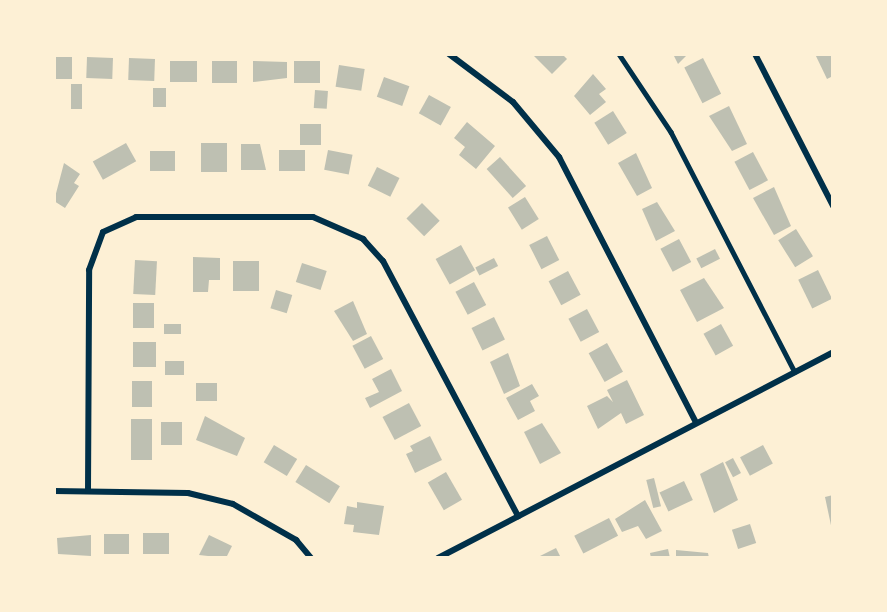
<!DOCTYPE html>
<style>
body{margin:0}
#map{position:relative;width:887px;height:612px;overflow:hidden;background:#fdf0d5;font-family:Figtree,sans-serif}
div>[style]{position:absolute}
.building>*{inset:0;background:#bec0b2;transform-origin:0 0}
.service>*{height:4.5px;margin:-2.25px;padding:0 2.25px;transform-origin:2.25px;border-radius:2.25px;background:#003049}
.minor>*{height:6px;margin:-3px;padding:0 3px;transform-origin:3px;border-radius:3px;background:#003049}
span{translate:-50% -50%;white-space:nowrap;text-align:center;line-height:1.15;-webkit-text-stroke:5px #fdf0d5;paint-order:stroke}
.frame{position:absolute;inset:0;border:56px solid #fdf0d5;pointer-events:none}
</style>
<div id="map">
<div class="building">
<i style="clip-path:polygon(532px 54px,562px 54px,567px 59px,552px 74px)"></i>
<i style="clip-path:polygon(673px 54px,688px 54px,678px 64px)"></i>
<i style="clip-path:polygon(815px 54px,833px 54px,833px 76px,827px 79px)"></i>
<i style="left:54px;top:57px;width:18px;height:22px"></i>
<i style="left:87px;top:57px;width:26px;height:21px;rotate:2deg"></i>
<i style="left:129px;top:58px;width:26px;height:22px;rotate:2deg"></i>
<i style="left:703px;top:58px;width:40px;height:21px;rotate:63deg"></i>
<i style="left:170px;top:61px;width:27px;height:21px"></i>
<i style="left:212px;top:61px;width:25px;height:22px"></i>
<i style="clip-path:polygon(253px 61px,287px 62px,287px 78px,253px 82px)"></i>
<i style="left:320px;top:61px;width:22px;height:26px;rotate:90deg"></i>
<i style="left:339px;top:65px;width:26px;height:22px;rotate:9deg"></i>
<i style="clip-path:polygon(593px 74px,606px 89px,599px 94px,606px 102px,590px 115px,574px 96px)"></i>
<i style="left:384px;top:77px;width:27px;height:21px;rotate:20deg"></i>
<i style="left:71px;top:84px;width:11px;height:25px"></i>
<i style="left:153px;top:88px;width:13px;height:19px"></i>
<i style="left:315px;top:90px;width:13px;height:18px;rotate:4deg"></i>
<i style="left:429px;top:95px;width:25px;height:21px;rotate:29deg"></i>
<i style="clip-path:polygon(729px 106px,747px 144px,732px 151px,709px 116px)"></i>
<i style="left:613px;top:111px;width:26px;height:22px;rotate:58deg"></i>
<i style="clip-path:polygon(467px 122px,495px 146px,476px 169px,459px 155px,465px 147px,454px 138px)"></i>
<i style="left:300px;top:124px;width:21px;height:21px"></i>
<i style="left:126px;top:143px;width:21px;height:38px;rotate:61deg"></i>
<i style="left:201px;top:143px;width:26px;height:29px"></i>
<i style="clip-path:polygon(241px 144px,260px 144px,266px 170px,241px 170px)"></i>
<i style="left:279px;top:150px;width:26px;height:21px"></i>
<i style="left:328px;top:150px;width:25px;height:20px;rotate:11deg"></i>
<i style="left:150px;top:151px;width:25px;height:20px"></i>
<i style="left:753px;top:152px;width:32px;height:21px;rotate:62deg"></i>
<i style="clip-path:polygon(636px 153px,652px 188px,637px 196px,618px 163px)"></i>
<i style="left:500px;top:157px;width:39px;height:18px;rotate:48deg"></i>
<i style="clip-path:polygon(64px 163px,80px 174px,74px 183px,79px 186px,65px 208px,54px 201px)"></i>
<i style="left:377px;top:167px;width:25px;height:21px;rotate:26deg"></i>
<i style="clip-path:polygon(774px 187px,791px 226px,774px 235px,753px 198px)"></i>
<i style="left:525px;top:197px;width:26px;height:20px;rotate:58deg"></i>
<i style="clip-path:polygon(657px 202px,675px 231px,656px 241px,642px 209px)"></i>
<i style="left:422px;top:203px;width:25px;height:22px;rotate:45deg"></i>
<i style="left:796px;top:229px;width:32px;height:21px;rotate:58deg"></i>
<i style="left:547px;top:236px;width:27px;height:20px;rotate:63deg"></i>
<i style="left:679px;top:239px;width:26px;height:21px;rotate:62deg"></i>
<i style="left:461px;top:245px;width:29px;height:29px;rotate:61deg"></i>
<i style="left:715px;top:249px;width:11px;height:21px;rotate:63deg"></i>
<i style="clip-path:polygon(193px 257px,220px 258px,220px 280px,209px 280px,208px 292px,193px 292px)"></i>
<i style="left:494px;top:258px;width:9px;height:21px;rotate:63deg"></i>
<i style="left:135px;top:260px;width:22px;height:34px;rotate:3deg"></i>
<i style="left:233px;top:261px;width:26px;height:30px"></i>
<i style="left:302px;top:263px;width:26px;height:20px;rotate:18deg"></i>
<i style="left:818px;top:270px;width:32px;height:22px;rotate:64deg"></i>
<i style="left:568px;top:271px;width:27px;height:22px;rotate:62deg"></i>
<i style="clip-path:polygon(704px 278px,724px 308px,697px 322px,680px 290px)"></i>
<i style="left:474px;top:282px;width:26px;height:21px;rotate:62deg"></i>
<i style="left:276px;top:290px;width:17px;height:19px;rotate:17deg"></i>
<i style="clip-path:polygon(353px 301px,367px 334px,353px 341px,334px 311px)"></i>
<i style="left:133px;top:303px;width:21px;height:25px"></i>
<i style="left:587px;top:309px;width:26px;height:21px;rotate:62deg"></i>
<i style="left:494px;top:317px;width:25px;height:25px;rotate:64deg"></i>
<i style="left:164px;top:324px;width:17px;height:10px"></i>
<i style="left:721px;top:324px;width:25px;height:20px;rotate:61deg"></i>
<i style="left:371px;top:336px;width:26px;height:21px;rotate:62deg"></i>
<i style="left:133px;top:342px;width:23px;height:25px"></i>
<i style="left:607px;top:343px;width:33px;height:21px;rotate:61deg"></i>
<i style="clip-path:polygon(508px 353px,520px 386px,504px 394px,490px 362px)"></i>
<i style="left:165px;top:361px;width:19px;height:14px"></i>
<i style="clip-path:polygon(391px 369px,402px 391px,370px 408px,365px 398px,379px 392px,372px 379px)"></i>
<i style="clip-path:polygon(627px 380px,644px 415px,626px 424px,621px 413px,598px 429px,587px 406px,607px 396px,613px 402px,607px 390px)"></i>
<i style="left:132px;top:381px;width:20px;height:26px"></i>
<i style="left:196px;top:383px;width:21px;height:18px"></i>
<i style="clip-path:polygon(532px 384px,539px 396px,530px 401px,535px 411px,518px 420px,506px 398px)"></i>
<i style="left:409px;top:403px;width:26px;height:30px;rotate:62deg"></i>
<i style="clip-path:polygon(205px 416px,245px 438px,237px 456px,196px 440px)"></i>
<i style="left:152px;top:419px;width:41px;height:21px;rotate:90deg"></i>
<i style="left:161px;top:422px;width:21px;height:23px"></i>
<i style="clip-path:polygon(542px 423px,561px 453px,540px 464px,524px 432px)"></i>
<i style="clip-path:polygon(430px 436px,442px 460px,415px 473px,406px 454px,413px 451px,410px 446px)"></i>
<i style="left:274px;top:445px;width:27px;height:20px;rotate:31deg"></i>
<i style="left:763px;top:445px;width:21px;height:26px;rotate:62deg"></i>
<i style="left:733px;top:458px;width:17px;height:9px;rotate:62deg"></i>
<i style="clip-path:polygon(723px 462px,738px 500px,714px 513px,700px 474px)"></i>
<i style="left:306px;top:465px;width:40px;height:20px;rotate:32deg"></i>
<i style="left:446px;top:472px;width:32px;height:21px;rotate:60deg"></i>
<i style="left:654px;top:478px;width:29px;height:8px;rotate:76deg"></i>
<i style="left:684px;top:481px;width:21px;height:27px;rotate:65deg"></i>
<i style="clip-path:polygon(833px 495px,833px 530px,832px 530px,825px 497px)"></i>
<i style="clip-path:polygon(645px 500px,662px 531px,646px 539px,638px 526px,622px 532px,615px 519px)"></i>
<i style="clip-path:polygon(357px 502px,384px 506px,379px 535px,353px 532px,354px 525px,344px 524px,347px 506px,357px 508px)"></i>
<i style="left:609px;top:518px;width:20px;height:39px;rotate:63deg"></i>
<i style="left:750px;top:524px;width:20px;height:19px;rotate:72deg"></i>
<i style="left:143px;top:533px;width:26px;height:21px"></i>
<i style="left:104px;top:534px;width:25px;height:20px"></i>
<i style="clip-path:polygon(91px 535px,91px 556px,58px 554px,57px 538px)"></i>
<i style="clip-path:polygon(209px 535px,232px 546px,226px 558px,199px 555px)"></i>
<i style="clip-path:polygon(556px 548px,561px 558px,536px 558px)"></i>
<i style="clip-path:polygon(668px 549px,670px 558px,651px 558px,650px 553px)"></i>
<i style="clip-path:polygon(676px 550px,708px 553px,709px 558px,676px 558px)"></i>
</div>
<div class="service">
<i style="left:619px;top:54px;width:94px;rotate:56.3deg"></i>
<i style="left:671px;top:132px;width:270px;rotate:62.7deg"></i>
</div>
<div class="minor">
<i style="left:449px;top:54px;width:80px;rotate:36.9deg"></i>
<i style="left:513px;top:102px;width:72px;rotate:50.1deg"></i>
<i style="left:559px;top:157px;width:298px;rotate:62.7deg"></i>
<i style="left:755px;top:54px;width:171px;rotate:62.8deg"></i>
<i style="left:54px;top:491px;width:134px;rotate:0.9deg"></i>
<i style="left:188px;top:493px;width:46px;rotate:13.7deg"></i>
<i style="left:233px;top:504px;width:73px;rotate:29.7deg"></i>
<i style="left:296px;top:540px;width:23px;rotate:50deg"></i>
<i style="left:88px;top:491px;width:221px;rotate:-89.7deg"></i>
<i style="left:89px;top:270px;width:40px;rotate:-69.8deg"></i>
<i style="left:103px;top:232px;width:36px;rotate:-24deg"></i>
<i style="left:136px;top:217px;width:177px"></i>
<i style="left:313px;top:217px;width:55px;rotate:23.7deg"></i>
<i style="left:363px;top:239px;width:30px;rotate:48deg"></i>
<i style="left:383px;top:261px;width:289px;rotate:62.1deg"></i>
<i style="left:438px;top:558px;width:445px;rotate:-27.5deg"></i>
</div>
<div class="frame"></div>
</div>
